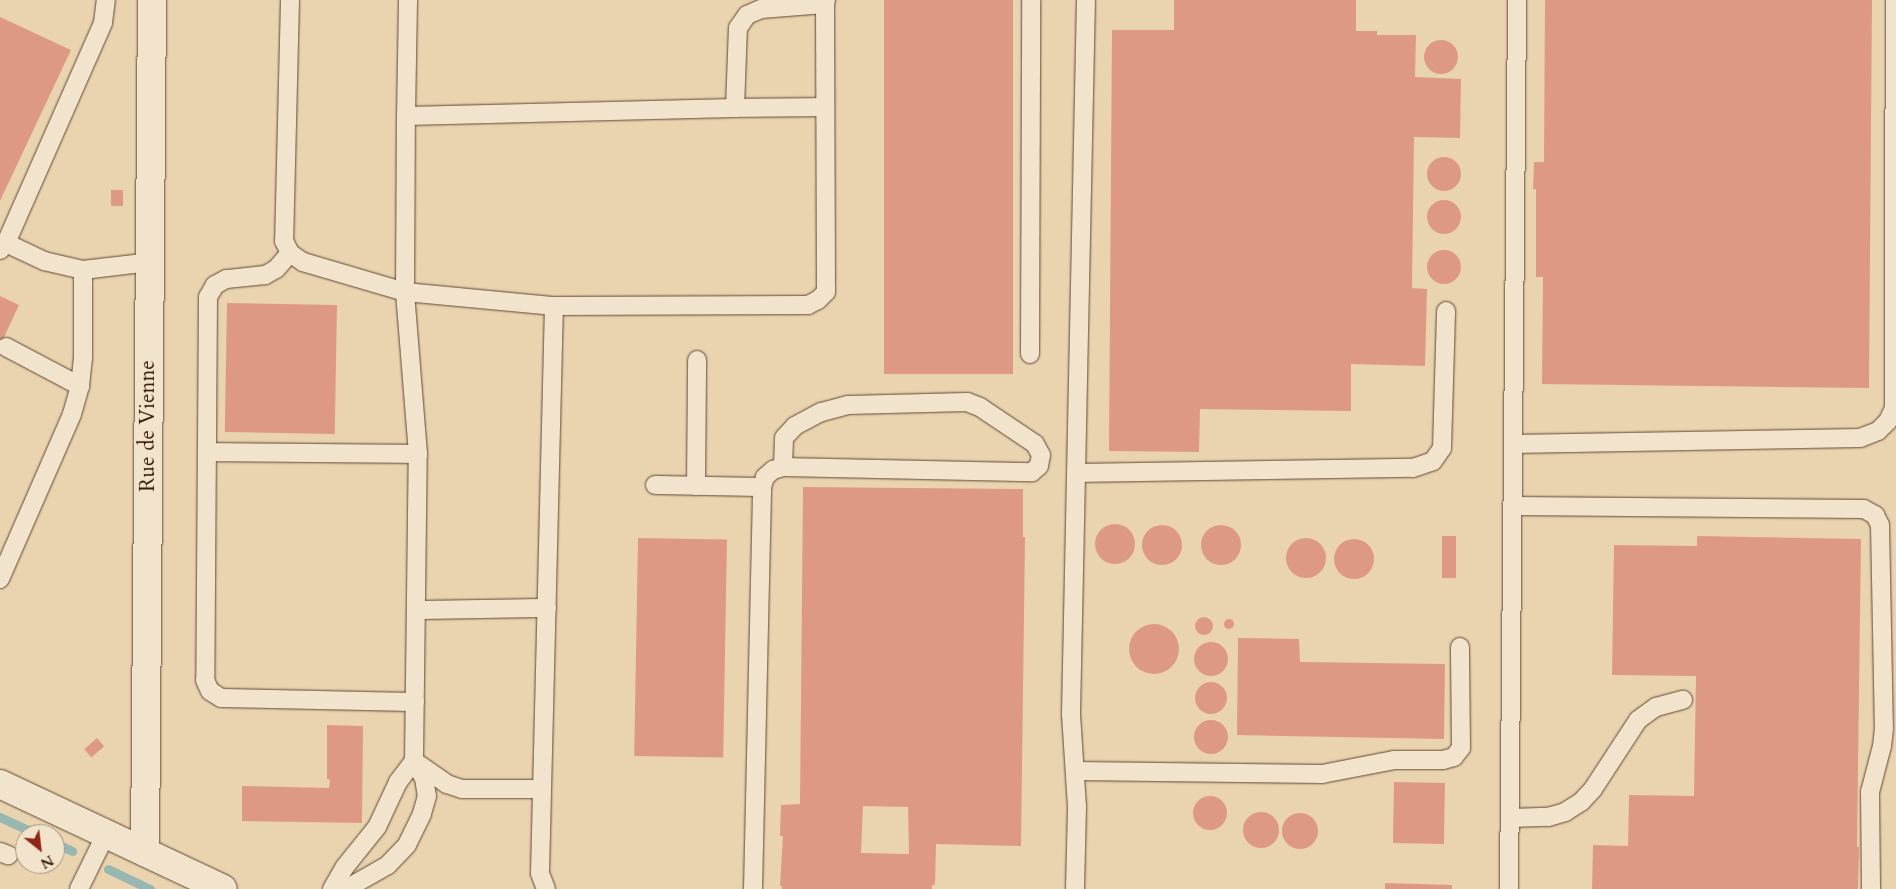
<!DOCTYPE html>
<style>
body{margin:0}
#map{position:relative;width:1896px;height:889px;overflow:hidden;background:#ead4b0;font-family:Cardo,serif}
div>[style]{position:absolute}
.stream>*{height:9px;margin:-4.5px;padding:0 4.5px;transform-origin:4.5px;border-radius:4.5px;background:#98b7b1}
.building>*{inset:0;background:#de9984;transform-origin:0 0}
.round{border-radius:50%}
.roads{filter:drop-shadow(0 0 1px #604730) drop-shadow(0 0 1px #604730)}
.lane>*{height:18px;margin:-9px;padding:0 9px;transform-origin:9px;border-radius:9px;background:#f1e3cc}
.street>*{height:28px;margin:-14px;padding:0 14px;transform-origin:14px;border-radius:14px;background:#f1e3cc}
span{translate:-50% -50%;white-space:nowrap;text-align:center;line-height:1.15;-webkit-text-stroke:4.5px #f1e3cc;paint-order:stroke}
.street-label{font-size:21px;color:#321805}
.north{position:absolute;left:15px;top:824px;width:50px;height:50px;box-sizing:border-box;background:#f1e3cc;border:1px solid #a5927c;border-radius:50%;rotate:151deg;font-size:14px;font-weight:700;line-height:20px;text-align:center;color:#321805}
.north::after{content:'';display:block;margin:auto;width:18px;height:22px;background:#8f2418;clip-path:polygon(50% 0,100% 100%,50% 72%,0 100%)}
</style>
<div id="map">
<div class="stream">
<i style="left:0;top:817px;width:40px;rotate:25deg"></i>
<i style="left:55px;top:843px;width:19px;rotate:25deg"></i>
<i style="left:108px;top:869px;width:47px;rotate:25.5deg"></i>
</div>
<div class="building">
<i style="left:884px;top:0;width:129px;height:374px"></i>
<i style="clip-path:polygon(1174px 0,1356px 0,1356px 31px,1377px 31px,1377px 35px,1416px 35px,1415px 77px,1461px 79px,1460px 138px,1414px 137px,1412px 288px,1427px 289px,1425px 366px,1351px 364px,1351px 411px,1200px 409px,1199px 452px,1109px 451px,1112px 30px,1174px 30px)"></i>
<i style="clip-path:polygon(1545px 0,1872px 0,1869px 388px,1542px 384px,1543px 277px,1536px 277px,1536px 189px,1533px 189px,1534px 162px,1544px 162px)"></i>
<i style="clip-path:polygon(0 17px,71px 50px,0 201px)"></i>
<i class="round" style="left:1424px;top:40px;width:34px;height:34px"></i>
<i class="round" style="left:1427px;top:157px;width:34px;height:34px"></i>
<i style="left:111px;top:190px;width:12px;height:16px"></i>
<i class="round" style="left:1427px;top:200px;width:34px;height:34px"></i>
<i class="round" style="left:1427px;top:250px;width:34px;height:34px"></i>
<i style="clip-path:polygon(0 296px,19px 305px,0 346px)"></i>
<i style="left:227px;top:303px;width:110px;height:129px;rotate:1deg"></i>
<i style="clip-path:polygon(evenodd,803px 487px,1023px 489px,1023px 537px,1025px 537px,1021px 846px,936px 844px,935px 885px,932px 885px,932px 889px,782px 889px,782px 886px,780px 886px,783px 836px,780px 836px,781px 805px,800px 804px,803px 487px,863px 806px,908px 807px,909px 854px,861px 853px,863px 806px)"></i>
<i class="round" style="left:1095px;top:524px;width:40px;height:40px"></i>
<i class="round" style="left:1142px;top:525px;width:40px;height:40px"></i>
<i class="round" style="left:1201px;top:525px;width:40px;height:40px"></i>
<i style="left:1456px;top:536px;width:42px;height:14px;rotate:90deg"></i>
<i style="clip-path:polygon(1697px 536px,1861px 539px,1857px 847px,1859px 847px,1858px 889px,1592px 889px,1593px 845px,1628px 846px,1629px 795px,1694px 796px,1696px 676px,1612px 675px,1614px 545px,1697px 546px)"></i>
<i class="round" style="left:1286px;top:538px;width:40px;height:40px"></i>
<i style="left:638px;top:538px;width:89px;height:218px;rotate:1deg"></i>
<i class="round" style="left:1334px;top:539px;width:40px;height:40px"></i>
<i class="round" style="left:1195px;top:617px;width:18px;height:18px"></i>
<i class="round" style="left:1224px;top:619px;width:10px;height:10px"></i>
<i class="round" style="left:1129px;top:624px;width:50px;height:50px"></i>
<i style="clip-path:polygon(1238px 638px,1299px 639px,1300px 662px,1445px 664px,1444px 739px,1237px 735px)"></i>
<i class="round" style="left:1194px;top:642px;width:34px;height:34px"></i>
<i class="round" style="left:1195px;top:682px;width:32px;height:32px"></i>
<i class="round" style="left:1194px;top:720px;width:34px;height:34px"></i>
<i style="clip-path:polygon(327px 725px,363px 726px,362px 823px,242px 821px,242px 786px,329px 788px,330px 780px,327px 779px)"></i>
<i style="left:97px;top:738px;width:11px;height:17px;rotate:49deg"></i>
<i style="left:1394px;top:782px;width:51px;height:61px;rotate:1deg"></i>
<i class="round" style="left:1193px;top:796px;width:34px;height:34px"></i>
<i class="round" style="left:1243px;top:812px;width:36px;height:36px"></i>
<i class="round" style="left:1282px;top:813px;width:36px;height:36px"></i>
<i style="clip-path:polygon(1385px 883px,1452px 885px,1452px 889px,1385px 889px)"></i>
</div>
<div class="roads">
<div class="lane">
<i style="left:290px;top:0;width:241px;rotate:91.4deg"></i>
<i style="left:284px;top:241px;width:13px;rotate:63deg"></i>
<i style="left:290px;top:253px;width:16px;rotate:35deg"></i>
<i style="left:303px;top:262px;width:106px;rotate:16.4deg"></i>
<i style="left:405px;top:292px;width:150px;rotate:5.4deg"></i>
<i style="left:554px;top:306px;width:254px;rotate:-0.2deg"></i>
<i style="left:808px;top:305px;width:11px;rotate:-27deg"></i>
<i style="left:818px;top:300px;width:11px;rotate:-45deg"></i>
<i style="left:826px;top:292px;width:288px;rotate:-90.2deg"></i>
<i style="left:735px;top:108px;width:90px;rotate:-0.6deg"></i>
<i style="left:406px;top:116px;width:116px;rotate:-89deg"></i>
<i style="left:6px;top:243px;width:42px;rotate:25.3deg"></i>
<i style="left:44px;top:261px;width:40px;rotate:13deg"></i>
<i style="left:83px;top:270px;width:67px;rotate:-6.8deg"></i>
<i style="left:0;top:250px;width:9px;rotate:-49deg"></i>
<i style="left:6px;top:243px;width:240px;rotate:-66.2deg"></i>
<i style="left:103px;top:23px;width:23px;rotate:-83deg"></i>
<i style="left:290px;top:253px;width:21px;rotate:131deg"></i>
<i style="left:276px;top:269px;width:13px;rotate:151deg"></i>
<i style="left:265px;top:275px;width:39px;rotate:174deg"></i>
<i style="left:226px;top:279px;width:13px;rotate:151deg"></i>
<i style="left:215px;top:285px;width:14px;rotate:120deg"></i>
<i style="left:208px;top:297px;width:383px;rotate:90.4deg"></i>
<i style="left:205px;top:680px;width:12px;rotate:66deg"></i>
<i style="left:210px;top:691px;width:13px;rotate:32deg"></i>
<i style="left:221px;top:698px;width:194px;rotate:1.2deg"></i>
<i style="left:6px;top:347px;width:84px;rotate:27.8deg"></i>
<i style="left:1030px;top:354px;width:354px;rotate:-89.8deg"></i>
<i style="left:1513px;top:444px;width:347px;rotate:-1deg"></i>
<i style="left:1860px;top:438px;width:19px;rotate:-21deg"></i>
<i style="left:1878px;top:431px;width:14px;rotate:-45deg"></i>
<i style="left:1888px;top:421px;width:14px;rotate:-65deg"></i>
<i style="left:1894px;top:408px;width:408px;rotate:-89.9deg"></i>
<i style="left:207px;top:452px;width:211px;rotate:0.5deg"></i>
<i style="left:1076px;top:473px;width:337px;rotate:-0.9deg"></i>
<i style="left:1413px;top:468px;width:21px;rotate:-19deg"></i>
<i style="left:1433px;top:461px;width:16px;rotate:-55deg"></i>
<i style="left:1442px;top:448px;width:137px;rotate:-88.3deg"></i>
<i style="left:655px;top:485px;width:107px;rotate:1.1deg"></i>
<i style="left:696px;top:486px;width:126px;rotate:-89.5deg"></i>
<i style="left:1513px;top:506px;width:351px;rotate:0.5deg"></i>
<i style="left:1864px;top:509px;width:13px;rotate:29deg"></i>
<i style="left:1875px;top:515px;width:11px;rotate:63deg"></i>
<i style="left:1880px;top:525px;width:203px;rotate:88.9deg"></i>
<i style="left:1884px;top:728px;width:18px;rotate:96deg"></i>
<i style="left:1882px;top:746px;width:48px;rotate:104.6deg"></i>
<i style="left:1870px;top:792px;width:97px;rotate:89.4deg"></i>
<i style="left:0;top:579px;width:180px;rotate:-66.4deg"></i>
<i style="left:72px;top:414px;width:29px;rotate:-74deg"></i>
<i style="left:80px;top:386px;width:28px;rotate:-84deg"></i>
<i style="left:83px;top:358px;width:88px;rotate:-90deg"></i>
<i style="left:416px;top:610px;width:131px;rotate:-0.9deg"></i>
<i style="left:1075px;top:771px;width:247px;rotate:0.7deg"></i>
<i style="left:1322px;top:774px;width:73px;rotate:-11deg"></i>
<i style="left:1394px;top:760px;width:49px"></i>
<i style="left:1443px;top:760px;width:11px;rotate:-15deg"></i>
<i style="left:1454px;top:757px;width:11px;rotate:-52deg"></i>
<i style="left:1461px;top:748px;width:101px;rotate:-90.6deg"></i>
<i style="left:542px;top:789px;width:80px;rotate:180deg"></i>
<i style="left:462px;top:789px;width:16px;rotate:-162deg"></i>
<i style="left:447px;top:784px;width:40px;rotate:-145.1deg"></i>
<i style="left:414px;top:761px;width:307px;rotate:-89.3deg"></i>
<i style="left:418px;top:454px;width:163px;rotate:-94.6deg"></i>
<i style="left:405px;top:292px;width:176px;rotate:-89.7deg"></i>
<i style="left:406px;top:116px;width:329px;rotate:-1.4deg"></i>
<i style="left:735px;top:108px;width:80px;rotate:-87.9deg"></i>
<i style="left:738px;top:28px;width:16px;rotate:-55deg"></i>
<i style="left:747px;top:15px;width:15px;rotate:-23deg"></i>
<i style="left:761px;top:9px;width:64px;rotate:-4.5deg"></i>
<i style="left:825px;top:4px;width:4px;rotate:-76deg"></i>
<i style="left:1510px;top:818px;width:38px;rotate:-2deg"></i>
<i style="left:1548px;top:817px;width:18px;rotate:-16deg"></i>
<i style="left:1565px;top:812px;width:19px;rotate:-32deg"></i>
<i style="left:1581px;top:802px;width:18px;rotate:-47deg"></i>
<i style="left:1593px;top:789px;width:82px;rotate:-56.9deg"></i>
<i style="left:1638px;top:720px;width:22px;rotate:-36deg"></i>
<i style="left:1656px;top:707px;width:28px;rotate:-15deg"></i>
<i style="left:0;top:852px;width:9px;rotate:21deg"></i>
<i style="left:79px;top:889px;width:61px;rotate:-63.9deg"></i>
<i style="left:332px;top:889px;width:24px;rotate:-60deg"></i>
<i style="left:344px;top:868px;width:53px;rotate:-51.2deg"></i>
<i style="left:377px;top:827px;width:50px;rotate:-65deg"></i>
<i style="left:398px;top:782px;width:26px;rotate:-53deg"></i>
<i style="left:414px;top:761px;width:20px;rotate:60deg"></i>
<i style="left:424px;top:778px;width:18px;rotate:81deg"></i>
<i style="left:427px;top:796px;width:19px;rotate:106deg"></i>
<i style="left:422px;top:814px;width:34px;rotate:116deg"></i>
<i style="left:407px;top:845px;width:28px;rotate:134deg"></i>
<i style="left:388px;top:865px;width:48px;rotate:150.3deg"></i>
<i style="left:546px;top:889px;width:17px;rotate:-111deg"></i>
<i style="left:540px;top:873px;width:567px;rotate:-88.59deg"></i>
<i style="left:753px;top:889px;width:402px;rotate:-88.7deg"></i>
<i style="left:762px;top:487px;width:10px;rotate:-73deg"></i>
<i style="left:765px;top:477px;width:11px;rotate:-41deg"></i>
<i style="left:773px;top:470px;width:10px;rotate:-17deg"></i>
<i style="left:783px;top:467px;width:249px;rotate:1.2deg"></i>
<i style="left:1032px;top:472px;width:9px;rotate:-41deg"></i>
<i style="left:1039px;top:466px;width:11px;rotate:-80deg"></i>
<i style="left:1041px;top:455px;width:13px;rotate:-119deg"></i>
<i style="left:1035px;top:444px;width:66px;rotate:-146.1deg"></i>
<i style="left:980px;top:407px;width:14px;rotate:-159deg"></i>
<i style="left:967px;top:402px;width:119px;rotate:178.6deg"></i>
<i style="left:848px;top:405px;width:28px;rotate:165deg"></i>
<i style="left:821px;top:412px;width:30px;rotate:152deg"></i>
<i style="left:795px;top:426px;width:16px;rotate:133deg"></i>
<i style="left:784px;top:438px;width:29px;rotate:92deg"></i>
<i style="left:1075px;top:889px;width:82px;rotate:-88.6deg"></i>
<i style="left:1077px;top:807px;width:93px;rotate:-93.7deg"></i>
<i style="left:1071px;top:714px;width:714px;rotate:-88.8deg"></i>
<i style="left:1509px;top:889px;width:889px;rotate:-89.48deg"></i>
</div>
<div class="street">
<i style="left:0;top:784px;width:246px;rotate:25.2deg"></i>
<i style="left:145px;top:852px;width:852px;rotate:-89.53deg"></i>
</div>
</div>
<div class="street-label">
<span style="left:148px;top:426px;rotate:-90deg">Rue de Vienne</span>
</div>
<div class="north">N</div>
</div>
